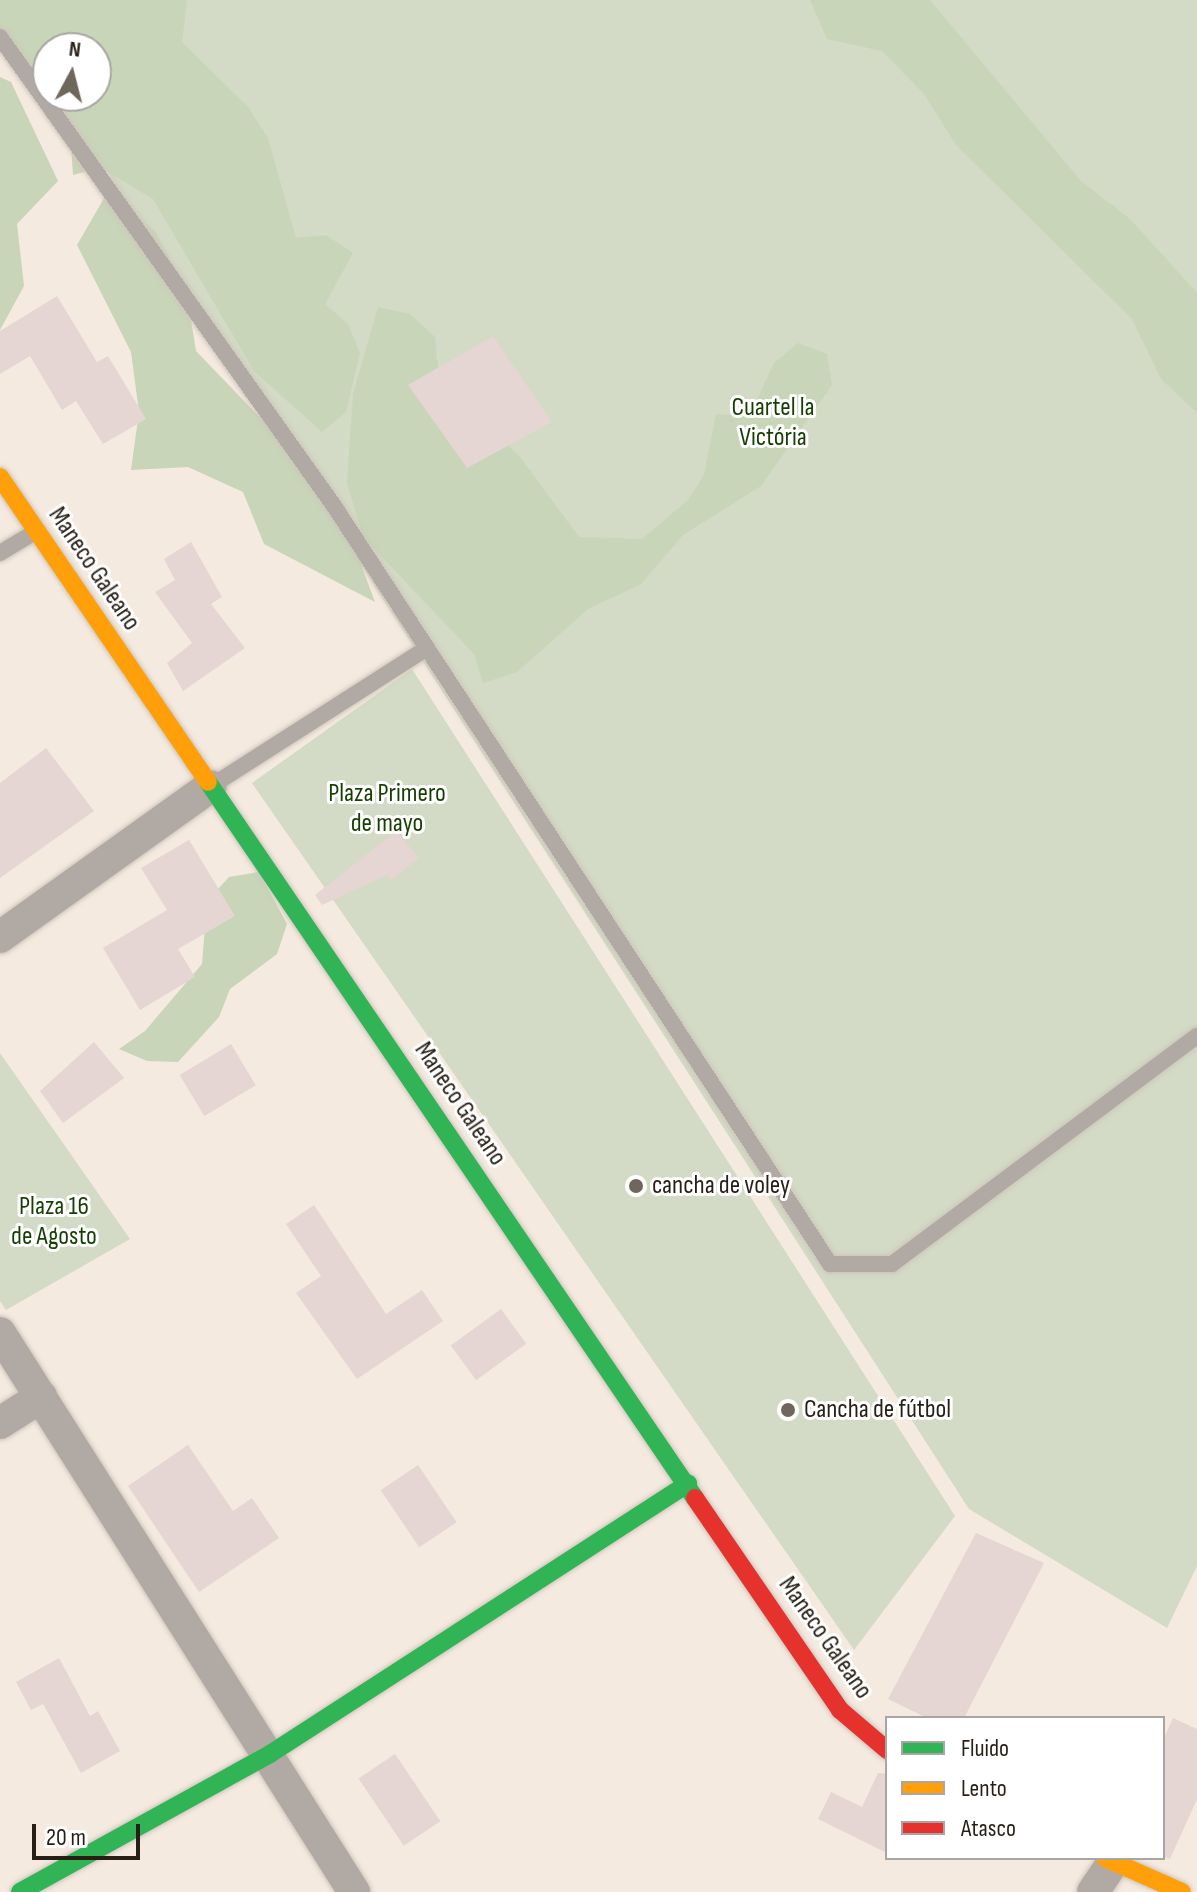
<!DOCTYPE html>
<meta charset="utf-8">
<style>
body{margin:0}
#map{position:relative;width:1197px;height:1892px;overflow:hidden;background:#f5eadf;font-family:"Sofia Sans Condensed",sans-serif}
div>[style]{position:absolute}
.green>*{inset:0;background:#d3dac5}
.forest>*{inset:0;background:#c8d5b8}
.building>*{inset:0;background:#e5d5d3;transform-origin:0 0}
.roads{filter:drop-shadow(0 0 2px #cec5bc) drop-shadow(0 0 2px #cec5bc)}
.lane>*{height:16px;margin:-8px;padding:0 8px;transform-origin:8px;border-radius:8px;background:#b1a9a3}
.street>*{height:32px;margin:-16px;padding:0 16px;transform-origin:16px;border-radius:16px;background:#b1a9a3}
.fast>*{height:18px;margin:-9px;padding:0 9px;transform-origin:9px;border-radius:9px;background:#30b455}
.slow>*{height:18px;margin:-9px;padding:0 9px;transform-origin:9px;border-radius:9px;background:#ff9f0a}
.jam>*{height:18px;margin:-9px;padding:0 9px;transform-origin:9px;border-radius:9px;background:#e5322d}
.dots>*{width:22px;height:22px;translate:-50% -50%;box-sizing:border-box;border:4px solid #fff;border-radius:50%}
span{translate:-50% -50%;white-space:nowrap;text-align:center;line-height:1.15;-webkit-text-stroke:6px #fff;paint-order:stroke}
.park-label{font-size:26px;color:#173f03}
.street-label{font-size:26px;color:#271f16}
.poi-label{font-size:26px;color:#271f16}
.left{translate:0 -50%;text-align:left}
.legend{position:absolute;left:885px;top:1716px;width:280px;height:144px;box-sizing:border-box;background:#fff;border:2px solid #a9a5a2;margin:0;padding:10px 14px;list-style:none;font-size:24px;color:#271f16}
.legend li{display:flex;align-items:center;gap:16px;height:40px}
.legend b{width:40px;border:2px solid #a9a5a2}
.north{position:absolute;left:32px;top:32px;width:80px;height:80px;box-sizing:border-box;background:#fff;border:2px solid #a9a5a2;border-radius:50%;rotate:7deg;font-size:22px;font-weight:700;line-height:32px;text-align:center;color:#271f16}
.north::after{content:'';display:block;margin:auto;width:28px;height:36px;background:#6f665c;clip-path:polygon(50% 0,100% 100%,50% 72%,0 100%)}
.scale{position:absolute;left:32px;top:1824px;width:108px;height:36px;box-sizing:border-box;border:4px solid #271f16;border-top:0;padding-left:10px;font-size:24px;line-height:28px;white-space:nowrap;color:#271f16;-webkit-text-stroke:6px #fff;paint-order:stroke}
</style>
<div id="map">
<div class="green">
<i style="clip-path:polygon(0 0,1197px 0,1197px 1566px,1167px 1628px,969px 1509px,59px 96px,96px 96px,96px 48px,48px 48px)"></i>
<i style="clip-path:polygon(412px 669px,955px 1516px,854px 1650px,252px 783px)"></i>
<i style="clip-path:polygon(0 1053px,130px 1239px,6px 1310px,0 1301px)"></i>
</div>
<div class="forest">
<i style="clip-path:polygon(evenodd,0 0,187px 0,182px 42px,248px 107px,268px 138px,296px 238px,326px 235px,353px 253px,325px 304px,348px 324px,360px 353px,346px 412px,322px 432px,254px 371px,153px 199px,101px 168px,73px 175px,71px 145px,0 32px,0 0,48px 48px,96px 48px,96px 96px,48px 96px,48px 48px)"></i>
<i style="clip-path:polygon(810px 0,930px 0,1081px 181px,1130px 219px,1197px 293px,1197px 413px,1161px 379px,1132px 319px,956px 145px,924px 94px,882px 51px,827px 39px)"></i>
<i style="clip-path:polygon(0 77px,11px 82px,58px 181px,17px 224px,24px 286px,0 330px)"></i>
<i style="clip-path:polygon(107px 193px,155px 231px,186px 289px,196px 351px,335px 495px,375px 602px,264px 544px,243px 492px,188px 467px,131px 470px,139px 412px,131px 352px,77px 245px)"></i>
<i style="clip-path:polygon(378px 307px,410px 314px,435px 337px,441px 396px,472px 410px,520px 457px,579px 537px,642px 539px,688px 500px,704px 475px,716px 414px,749px 417px,774px 363px,798px 343px,827px 354px,832px 385px,761px 486px,683px 535px,641px 584px,588px 609px,517px 672px,483px 683px,474px 654px,363px 537px,347px 483px,353px 394px)"></i>
<i style="clip-path:polygon(259px 872px,287px 924px,277px 954px,230px 989px,219px 1017px,178px 1062px,147px 1061px,119px 1049px,145px 1031px,202px 964px,207px 901px,229px 877px)"></i>
</div>
<div class="building">
<i style="clip-path:polygon(57px 296px,97px 362px,108px 356px,146px 419px,103px 444px,76px 401px,62px 410px,30px 356px,0 374px,0 331px)"></i>
<i style="clip-path:polygon(493px 336px,552px 422px,467px 468px,408px 385px)"></i>
<i style="clip-path:polygon(191px 542px,222px 597px,211px 604px,245px 648px,183px 691px,167px 663px,192px 643px,155px 592px,175px 580px,164px 559px)"></i>
<i style="clip-path:polygon(46px 748px,94px 811px,0 878px,0 783px)"></i>
<i style="clip-path:polygon(396px 831px,419px 858px,391px 880px,387px 875px,322px 905px,315px 895px)"></i>
<i style="clip-path:polygon(189px 840px,235px 916px,178px 949px,195px 977px,140px 1010px,103px 948px,167px 910px,141px 868px)"></i>
<i style="clip-path:polygon(94px 1042px,124px 1078px,63px 1123px,40px 1091px)"></i>
<i style="left:231px;top:1044px;width:48px;height:60px;rotate:59deg"></i>
<i style="clip-path:polygon(314px 1205px,386px 1314px,422px 1290px,443px 1321px,357px 1379px,296px 1293px,321px 1276px,286px 1224px)"></i>
<i style="left:501px;top:1309px;width:43px;height:62px;rotate:54deg"></i>
<i style="clip-path:polygon(188px 1445px,233px 1511px,252px 1498px,279px 1538px,199px 1592px,128px 1486px)"></i>
<i style="left:418px;top:1465px;width:69px;height:45px;rotate:56deg"></i>
<i style="clip-path:polygon(976px 1533px,1044px 1563px,964px 1718px,927px 1718px,888px 1699px)"></i>
<i style="clip-path:polygon(59px 1658px,90px 1716px,98px 1711px,120px 1751px,81px 1773px,43px 1704px,31px 1710px,16px 1682px)"></i>
<i style="clip-path:polygon(1173px 1718px,1197px 1729px,1197px 1799px,1170px 1859px,1163px 1856px,1163px 1740px)"></i>
<i style="left:395px;top:1754px;width:81px;height:44px;rotate:56deg"></i>
<i style="clip-path:polygon(878px 1773px,887px 1774px,887px 1853px,818px 1819px,831px 1792px,862px 1807px)"></i>
</div>
<div class="roads">
<div class="lane">
<i style="left:0;top:37px;width:576px;rotate:54.54deg"></i>
<i style="left:334px;top:506px;width:906px;rotate:56.8deg"></i>
<i style="left:830px;top:1264px;width:62px"></i>
<i style="left:892px;top:1264px;width:381px;rotate:-36.8deg"></i>
<i style="left:0;top:553px;width:41px;rotate:-31deg"></i>
<i style="left:213px;top:785px;width:254px;rotate:-32.6deg"></i>
</div>
<div class="street">
<i style="left:0;top:937px;width:259px;rotate:-35.6deg"></i>
<i style="left:0;top:1333px;width:662px;rotate:57.65deg"></i>
<i style="left:0;top:1423px;width:49px;rotate:-32.4deg"></i>
<i style="left:1093px;top:1892px;width:36px;rotate:-56deg"></i>
</div>
<div class="fast">
<i style="left:208px;top:782px;width:866px;rotate:55.78deg"></i>
<i style="left:20px;top:1892px;width:286px;rotate:-28.9deg"></i>
<i style="left:270px;top:1754px;width:498px;rotate:-32.9deg"></i>
</div>
<div class="slow">
<i style="left:0;top:477px;width:369px;rotate:55.7deg"></i>
<i style="left:1105px;top:1858px;width:84px;rotate:23.8deg"></i>
</div>
<div class="jam">
<i style="left:695px;top:1498px;width:257px;rotate:55.6deg"></i>
<i style="left:840px;top:1710px;width:62px;rotate:40.4deg"></i>
</div>
</div>
<div class="dots">
<i style="left:636px;top:1186px;background:#6f665c"></i>
<i style="left:788px;top:1410px;background:#6f665c"></i>
</div>
<div class="park-label">
<span style="left:773px;top:423px">Cuartel la<br>Victória</span>
<span style="left:387px;top:809px">Plaza Primero<br>de mayo</span>
<span style="left:54px;top:1222px">Plaza 16<br>de Agosto</span>
</div>
<div class="street-label">
<span style="left:94px;top:569px;rotate:56deg">Maneco Galeano</span>
<span style="left:460px;top:1104px;rotate:56deg">Maneco Galeano</span>
<span style="left:825px;top:1638px;rotate:55deg">Maneco Galeano</span>
</div>
<div class="poi-label">
<span class="left" style="left:652px;top:1186px">cancha de voley</span>
<span class="left" style="left:804px;top:1410px">Cancha de fútbol</span>
</div>
<ul class="legend">
<li><b style="height:10px;background:#30b455"></b>Fluido</li>
<li><b style="height:10px;background:#ff9f0a"></b>Lento</li>
<li><b style="height:10px;background:#e5322d"></b>Atasco</li>
</ul>
<div class="north">N</div>
<div class="scale">20 m</div>
</div>
